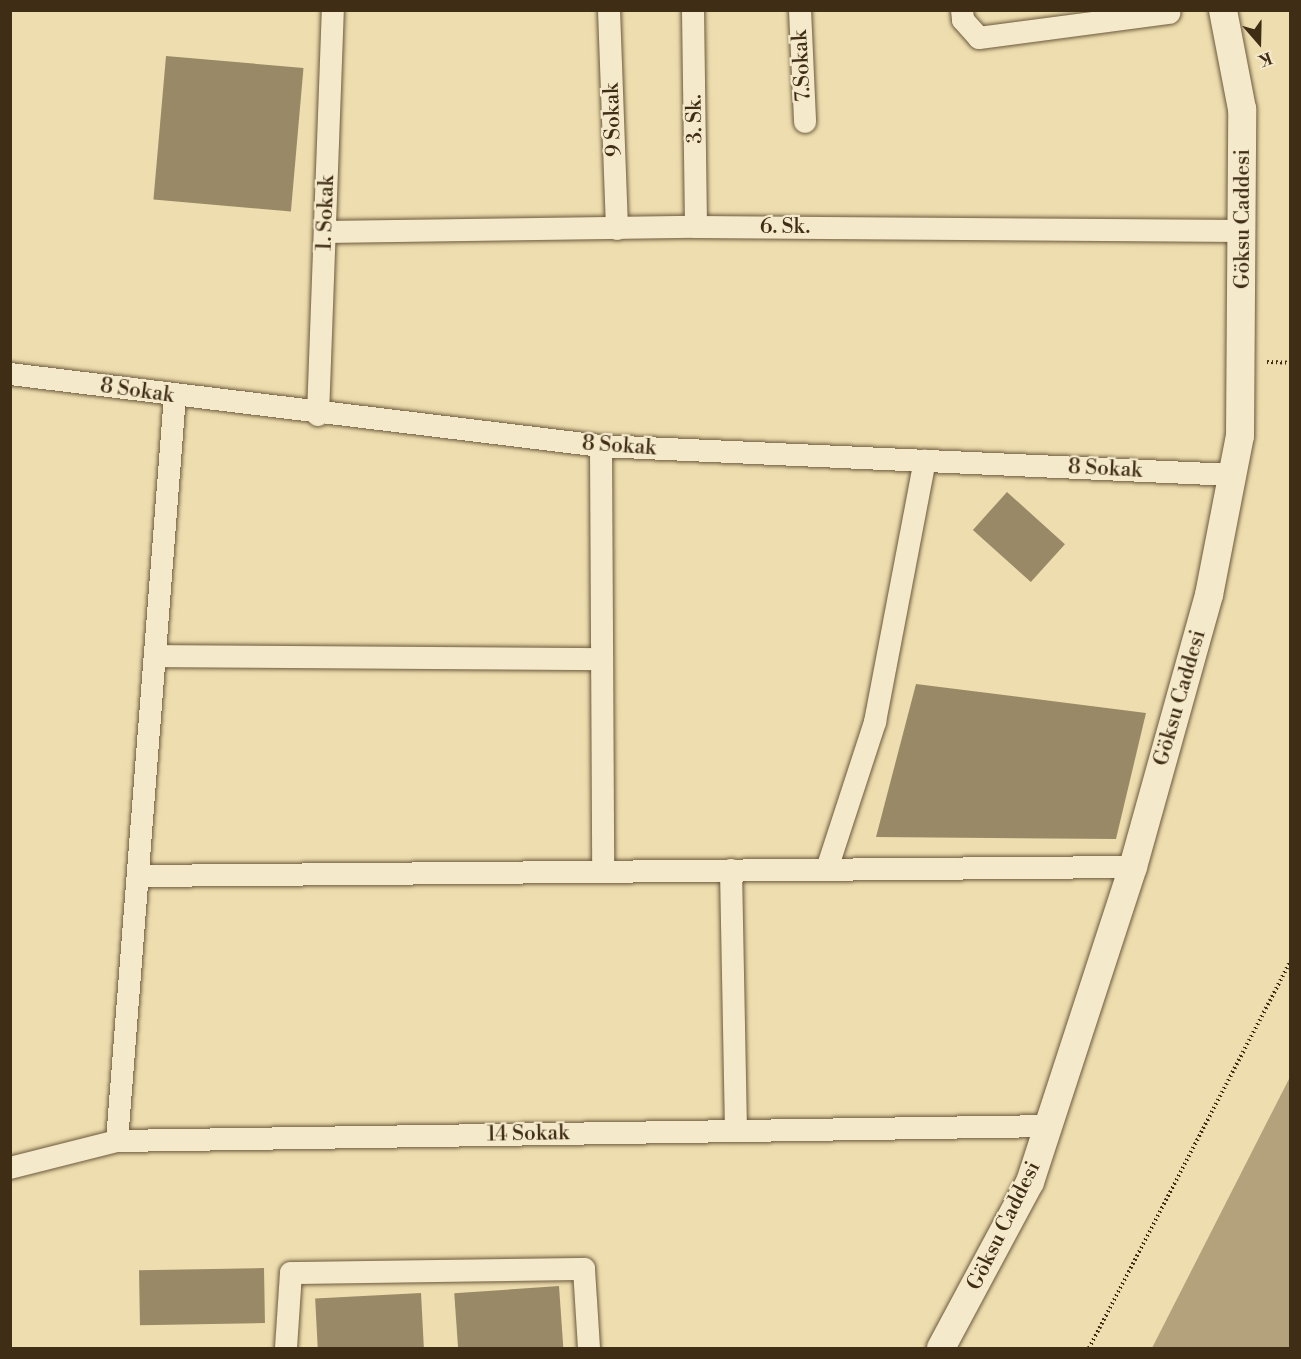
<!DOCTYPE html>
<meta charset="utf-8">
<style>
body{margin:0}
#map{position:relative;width:1301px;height:1359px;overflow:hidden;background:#eedeaf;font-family:"Libre Bodoni",serif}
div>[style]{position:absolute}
.water>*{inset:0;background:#b3a27b}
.building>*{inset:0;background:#9a8966;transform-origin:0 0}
.path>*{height:4px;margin-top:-2px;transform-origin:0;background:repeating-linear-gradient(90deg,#402d16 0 1.5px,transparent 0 4.5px)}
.roads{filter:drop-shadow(0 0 2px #6c593c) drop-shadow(0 0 2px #6c593c)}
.minor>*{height:22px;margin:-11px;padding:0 11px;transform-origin:11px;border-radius:11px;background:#f4eacb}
.tertiary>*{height:28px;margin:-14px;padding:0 14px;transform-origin:14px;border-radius:14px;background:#f4eacb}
span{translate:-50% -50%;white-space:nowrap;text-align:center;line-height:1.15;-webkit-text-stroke:4.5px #f4eacb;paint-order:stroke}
.street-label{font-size:21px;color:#402d16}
.frame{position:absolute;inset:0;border:12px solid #402d16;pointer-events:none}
.north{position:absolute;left:1229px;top:12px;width:60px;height:60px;-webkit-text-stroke:4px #f4eacb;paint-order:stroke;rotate:160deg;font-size:16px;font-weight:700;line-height:24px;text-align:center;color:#402d16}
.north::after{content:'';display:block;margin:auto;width:21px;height:27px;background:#402d16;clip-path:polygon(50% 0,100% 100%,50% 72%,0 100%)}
</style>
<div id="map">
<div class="water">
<i style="clip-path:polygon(1290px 1077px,1290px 1348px,1152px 1348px)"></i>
</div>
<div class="building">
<i style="left:166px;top:56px;width:138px;height:144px;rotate:5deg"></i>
<i style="left:1007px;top:492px;width:78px;height:51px;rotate:42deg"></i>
<i style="clip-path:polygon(916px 684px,1146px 713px,1116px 839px,876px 837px)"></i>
<i style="left:264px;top:1268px;width:55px;height:125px;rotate:89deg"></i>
<i style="left:559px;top:1286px;width:62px;height:105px;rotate:86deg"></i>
<i style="left:421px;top:1293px;width:55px;height:106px;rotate:87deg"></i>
</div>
<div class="path">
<i style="left:1267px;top:362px;width:23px;rotate:2deg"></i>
<i style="left:1089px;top:1348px;width:435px;rotate:-62.5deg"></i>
</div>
<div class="roads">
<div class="minor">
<i style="left:609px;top:10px;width:219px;rotate:87.9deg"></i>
<i style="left:693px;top:10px;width:217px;rotate:89.2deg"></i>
<i style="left:800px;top:10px;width:112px;rotate:87.4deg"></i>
<i style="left:962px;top:10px;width:10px;rotate:84deg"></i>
<i style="left:963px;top:20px;width:24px;rotate:48deg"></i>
<i style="left:979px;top:38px;width:192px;rotate:-7.5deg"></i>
<i style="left:325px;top:232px;width:371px;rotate:-0.8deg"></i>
<i style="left:696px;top:227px;width:548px;rotate:0.42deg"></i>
<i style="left:10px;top:374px;width:595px;rotate:6.95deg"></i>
<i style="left:601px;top:446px;width:632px;rotate:2.63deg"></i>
<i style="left:318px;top:415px;width:405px;rotate:-87.9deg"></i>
<i style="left:601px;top:446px;width:426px;rotate:89.7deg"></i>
<i style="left:155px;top:656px;width:447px;rotate:0.4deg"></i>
<i style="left:827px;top:869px;width:155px;rotate:-71.9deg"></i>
<i style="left:875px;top:722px;width:266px;rotate:-79.2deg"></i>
<i style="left:731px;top:870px;width:261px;rotate:88.9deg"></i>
<i style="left:138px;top:876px;width:995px;rotate:-0.52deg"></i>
<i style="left:117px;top:1141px;width:747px;rotate:-85.55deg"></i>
<i style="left:10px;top:1168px;width:110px;rotate:-14.2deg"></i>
<i style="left:117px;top:1141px;width:931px;rotate:-0.92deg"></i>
<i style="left:286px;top:1348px;width:75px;rotate:-86.2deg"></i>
<i style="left:291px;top:1273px;width:293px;rotate:-0.8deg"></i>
<i style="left:584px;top:1269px;width:79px;rotate:86.4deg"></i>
</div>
<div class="tertiary">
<i style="left:941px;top:1348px;width:188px;rotate:-61.8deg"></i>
<i style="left:1030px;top:1182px;width:331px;rotate:-71.9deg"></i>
<i style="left:1133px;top:867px;width:282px;rotate:-74.4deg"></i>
<i style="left:1209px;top:595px;width:162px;rotate:-79deg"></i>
<i style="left:1240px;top:436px;width:327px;rotate:-89.6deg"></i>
<i style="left:1242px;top:109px;width:101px;rotate:-100.9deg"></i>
</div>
</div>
<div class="street-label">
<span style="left:802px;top:66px;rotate:-93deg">7.Sokak</span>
<span style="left:695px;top:119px;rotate:-91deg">3. Sk.</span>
<span style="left:613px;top:120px;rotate:-92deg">9 Sokak</span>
<span style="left:326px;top:213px;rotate:-88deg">1. Sokak</span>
<span style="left:1243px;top:219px;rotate:-90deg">Göksu Caddesi</span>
<span style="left:785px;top:227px">6. Sk.</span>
<span style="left:137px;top:391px;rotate:8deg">8 Sokak</span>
<span style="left:619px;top:446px;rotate:4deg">8 Sokak</span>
<span style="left:1105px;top:469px;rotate:3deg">8 Sokak</span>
<span style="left:1180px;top:698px;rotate:-74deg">Göksu Caddesi</span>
<span style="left:528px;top:1134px;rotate:-1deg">14 Sokak</span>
<span style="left:1004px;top:1226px;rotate:-64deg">Göksu Caddesi</span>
</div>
<div class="frame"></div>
<div class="north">K</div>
</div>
